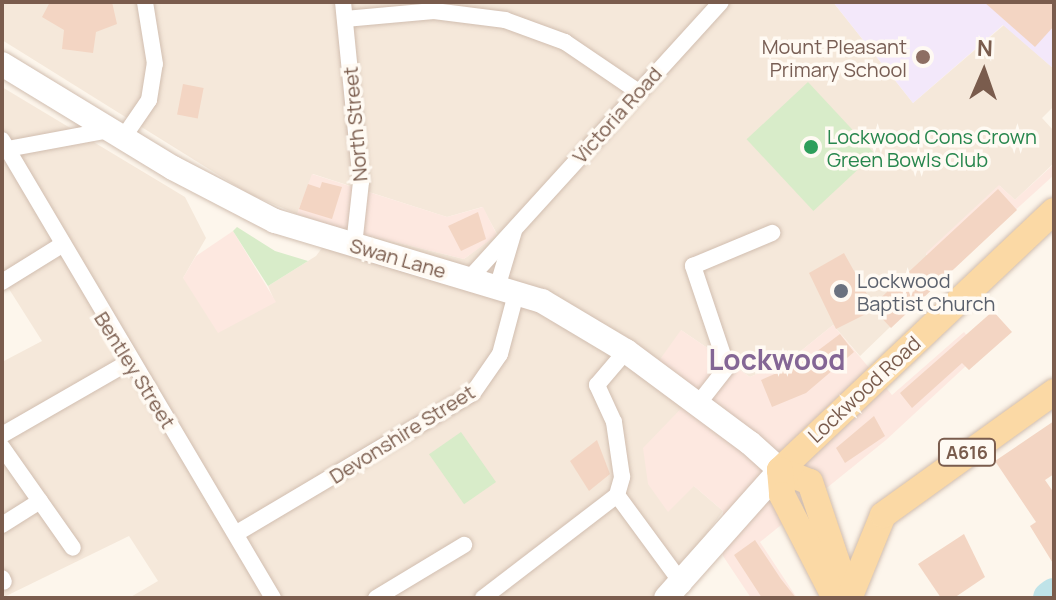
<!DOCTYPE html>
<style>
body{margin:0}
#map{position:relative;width:1056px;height:600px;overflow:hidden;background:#fdf6ec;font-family:Manrope,sans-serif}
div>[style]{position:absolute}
.residential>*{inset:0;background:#f5e8da}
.commercial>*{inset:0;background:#fde8e0}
.education>*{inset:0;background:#f3e8fa}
.green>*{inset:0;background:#d8ecc9;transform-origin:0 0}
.river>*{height:34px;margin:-17px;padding:0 17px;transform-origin:17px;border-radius:17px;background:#bfe3e8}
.building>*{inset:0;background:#f3d5c3;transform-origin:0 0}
.roads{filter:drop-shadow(0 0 2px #d1beb0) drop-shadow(0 0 2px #d1beb0)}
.street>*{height:16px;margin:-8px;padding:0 8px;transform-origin:8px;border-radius:8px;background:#fff}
.secondary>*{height:24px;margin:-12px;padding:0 12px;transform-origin:12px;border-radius:12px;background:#fff}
.primary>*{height:26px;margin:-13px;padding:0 13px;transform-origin:13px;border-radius:13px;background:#fbd9a5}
.dots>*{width:22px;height:22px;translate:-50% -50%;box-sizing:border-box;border:4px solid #fffaf3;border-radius:50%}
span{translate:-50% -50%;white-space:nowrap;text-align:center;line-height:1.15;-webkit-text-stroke:7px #fffaf3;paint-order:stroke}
.shield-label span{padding:2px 6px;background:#fffaf3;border:2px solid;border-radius:6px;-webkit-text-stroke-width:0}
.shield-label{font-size:18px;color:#7a5c4d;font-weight:700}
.education-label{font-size:20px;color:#785e54}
.right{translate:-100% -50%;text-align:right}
.street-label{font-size:20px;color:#7a5c4d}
.leisure-label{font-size:20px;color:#27864d}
.left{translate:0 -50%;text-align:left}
.worship-label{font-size:20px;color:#5b616d}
.district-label{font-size:28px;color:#846695;font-weight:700}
.frame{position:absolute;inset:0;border:4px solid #7a5c4d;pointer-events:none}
.north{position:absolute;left:944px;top:32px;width:80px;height:80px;-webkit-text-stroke:6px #fffaf3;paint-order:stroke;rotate:2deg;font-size:22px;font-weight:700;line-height:32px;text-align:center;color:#7a5c4d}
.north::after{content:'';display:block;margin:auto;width:28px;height:36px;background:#7a5c4d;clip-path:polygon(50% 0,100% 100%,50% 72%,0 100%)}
</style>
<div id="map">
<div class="residential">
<i style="clip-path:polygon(2px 2px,833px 2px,913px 103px,1004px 25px,1054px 69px,1054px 106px,1042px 118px,1054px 131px,1054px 163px,1015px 200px,1000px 186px,926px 254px,945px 274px,860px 356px,833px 325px,791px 359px,750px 377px,681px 330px,697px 393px,682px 408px,694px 486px,723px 511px,669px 585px,652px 598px,129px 598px,158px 581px,129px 536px,2px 598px,2px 362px,42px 341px,2px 278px,2px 87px,185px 197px,206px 238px,183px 278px,275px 302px,268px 286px,316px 256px,337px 228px,464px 259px,497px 234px,482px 207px,447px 217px,313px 174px,297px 214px,249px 194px,2px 40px)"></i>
</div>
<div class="commercial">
<i style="clip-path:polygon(1054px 164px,1054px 175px,945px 274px,926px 253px,999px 185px,1015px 200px)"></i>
<i style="clip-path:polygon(312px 174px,447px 217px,483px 207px,497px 235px,464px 259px,337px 228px,297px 214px)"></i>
<i style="clip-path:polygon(233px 231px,276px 302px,218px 333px,183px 278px,196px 256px)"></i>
<i style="clip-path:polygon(833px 325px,892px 395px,964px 332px,981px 352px,886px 440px,760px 542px,797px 598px,751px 598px,723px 556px,723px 511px,694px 486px,668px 512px,648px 484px,643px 448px,696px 393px,656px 365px,681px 330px,750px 377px,791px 359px)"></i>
</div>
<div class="education">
<i style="clip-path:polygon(833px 2px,1054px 2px,1054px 69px,1003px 25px,913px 103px)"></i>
</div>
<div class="green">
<i style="left:808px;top:82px;width:98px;height:84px;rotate:47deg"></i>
<i style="clip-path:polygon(237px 227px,275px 251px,308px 261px,268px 286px,233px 231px)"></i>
<i style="left:461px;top:432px;width:61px;height:39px;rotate:55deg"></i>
</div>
<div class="river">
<i style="left:1050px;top:598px;width:5px;rotate:-37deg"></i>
</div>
<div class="building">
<i style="clip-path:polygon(50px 2px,112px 2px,117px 24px,96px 32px,93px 53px,62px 49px,64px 30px,42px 17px)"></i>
<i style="clip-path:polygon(984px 2px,1054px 2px,1054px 26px,1035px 47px)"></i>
<i style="left:183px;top:84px;width:21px;height:31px;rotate:11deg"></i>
<i style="clip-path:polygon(322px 182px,342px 187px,332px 219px,299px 209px,308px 184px,320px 188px)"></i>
<i style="clip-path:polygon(998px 189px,1017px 210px,891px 328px,874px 310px,836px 329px,809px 273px,844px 253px,873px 305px)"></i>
<i style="clip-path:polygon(478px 212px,486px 239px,461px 251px,448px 226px)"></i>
<i style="clip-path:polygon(993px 311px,1012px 332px,969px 370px,962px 363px,912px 408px,900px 393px)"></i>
<i style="clip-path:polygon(840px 334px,854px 352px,806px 393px,772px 407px,761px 380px,804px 361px)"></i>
<i style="clip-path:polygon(874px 416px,885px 436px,845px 463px,836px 448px)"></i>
<i style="clip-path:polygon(1054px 421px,1054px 474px,1045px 480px,1054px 493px,1054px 565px,1030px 526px,1036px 522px,995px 461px)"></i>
<i style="clip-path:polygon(597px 440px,610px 474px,589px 491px,570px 461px)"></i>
<i style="clip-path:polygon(964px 534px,985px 577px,954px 598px,941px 598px,918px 564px)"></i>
<i style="clip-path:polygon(755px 540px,781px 579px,796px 598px,762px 598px,734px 555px)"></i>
</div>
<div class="roads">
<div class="street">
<i style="left:343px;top:2px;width:181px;rotate:84.3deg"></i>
<i style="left:361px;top:182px;width:63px;rotate:96.3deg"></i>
<i style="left:345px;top:19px;width:89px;rotate:-5.1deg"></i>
<i style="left:434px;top:11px;width:72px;rotate:7.2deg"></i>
<i style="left:505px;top:20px;width:64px;rotate:20.1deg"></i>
<i style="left:565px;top:42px;width:87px;rotate:34.2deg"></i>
<i style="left:123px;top:138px;width:46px;rotate:-55.6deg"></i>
<i style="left:149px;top:100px;width:36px;rotate:-81deg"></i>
<i style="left:155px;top:64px;width:63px;rotate:-99.2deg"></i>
<i style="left:2px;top:140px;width:532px;rotate:59.39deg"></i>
<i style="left:2px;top:150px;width:110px;rotate:-10.5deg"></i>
<i style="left:469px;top:279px;width:374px;rotate:-47.7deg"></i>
<i style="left:2px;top:282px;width:68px;rotate:-31.8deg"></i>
<i style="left:497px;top:288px;width:59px;rotate:-73.4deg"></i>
<i style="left:698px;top:404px;width:47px;rotate:-51.9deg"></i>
<i style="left:727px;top:367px;width:107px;rotate:-108.6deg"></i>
<i style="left:693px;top:266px;width:86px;rotate:-22.7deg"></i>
<i style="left:2px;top:435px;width:146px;rotate:-29.9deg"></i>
<i style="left:2px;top:447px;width:123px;rotate:54.9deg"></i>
<i style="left:617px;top:495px;width:19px;rotate:-74deg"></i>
<i style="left:622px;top:477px;width:56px;rotate:-98.3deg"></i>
<i style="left:614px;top:422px;width:41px;rotate:-114.7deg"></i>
<i style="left:597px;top:385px;width:45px;rotate:-49.5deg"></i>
<i style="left:617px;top:495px;width:112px;rotate:53.7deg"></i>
<i style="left:2px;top:525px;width:45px;rotate:-32.3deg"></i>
<i style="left:237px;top:533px;width:274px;rotate:-30.7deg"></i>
<i style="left:473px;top:393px;width:47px;rotate:-55.3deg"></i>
<i style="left:500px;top:354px;width:62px;rotate:-75.1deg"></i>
<i style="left:2px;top:578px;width:4px;rotate:63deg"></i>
<i style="left:376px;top:598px;width:103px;rotate:-31.1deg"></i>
<i style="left:483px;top:598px;width:169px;rotate:-37.5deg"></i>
</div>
<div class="secondary">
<i style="left:2px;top:64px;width:200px;rotate:31.3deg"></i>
<i style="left:173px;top:168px;width:115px;rotate:27.5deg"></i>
<i style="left:275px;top:221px;width:279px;rotate:16.7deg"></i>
<i style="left:542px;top:301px;width:98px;rotate:30.8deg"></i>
<i style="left:626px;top:351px;width:154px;rotate:36.6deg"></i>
<i style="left:750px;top:443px;width:40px;rotate:42deg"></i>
<i style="left:780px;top:470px;width:171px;rotate:131.7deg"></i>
</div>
<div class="primary">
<i style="left:780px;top:470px;width:377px;rotate:-43.4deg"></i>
<i style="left:780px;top:470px;width:32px;rotate:22deg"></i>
<i style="left:810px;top:482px;width:122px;rotate:71.4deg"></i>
<i style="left:780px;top:470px;width:25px;rotate:85deg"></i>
<i style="left:782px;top:495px;width:116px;rotate:62.8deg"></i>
<i style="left:850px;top:596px;width:87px;rotate:-67.8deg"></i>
<i style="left:883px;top:515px;width:211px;rotate:-35.7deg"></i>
</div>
</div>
<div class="dots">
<i style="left:923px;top:57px;background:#8d6e63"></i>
<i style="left:811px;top:147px;background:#2e9e5b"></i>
<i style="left:841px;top:291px;background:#6b7280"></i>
</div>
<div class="shield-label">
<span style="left:967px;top:452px">A616</span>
</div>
<div class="education-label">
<span class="right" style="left:907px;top:58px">Mount Pleasant<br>Primary School</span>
</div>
<div class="street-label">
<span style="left:617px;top:115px;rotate:-48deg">Victoria Road</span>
<span style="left:355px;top:124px;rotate:-95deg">North Street</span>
<span style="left:398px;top:258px;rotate:16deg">Swan Lane</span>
<span style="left:135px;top:370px;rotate:58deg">Bentley Street</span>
<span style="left:864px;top:389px;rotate:-43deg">Lockwood Road</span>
<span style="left:402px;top:434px;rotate:-32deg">Devonshire Street</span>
</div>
<div class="leisure-label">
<span class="left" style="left:827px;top:148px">Lockwood Cons Crown<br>Green Bowls Club</span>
</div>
<div class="worship-label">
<span class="left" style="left:857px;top:292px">Lockwood<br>Baptist Church</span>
</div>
<div class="district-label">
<span style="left:777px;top:359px">Lockwood</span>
</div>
<div class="frame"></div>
<div class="north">N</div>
</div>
